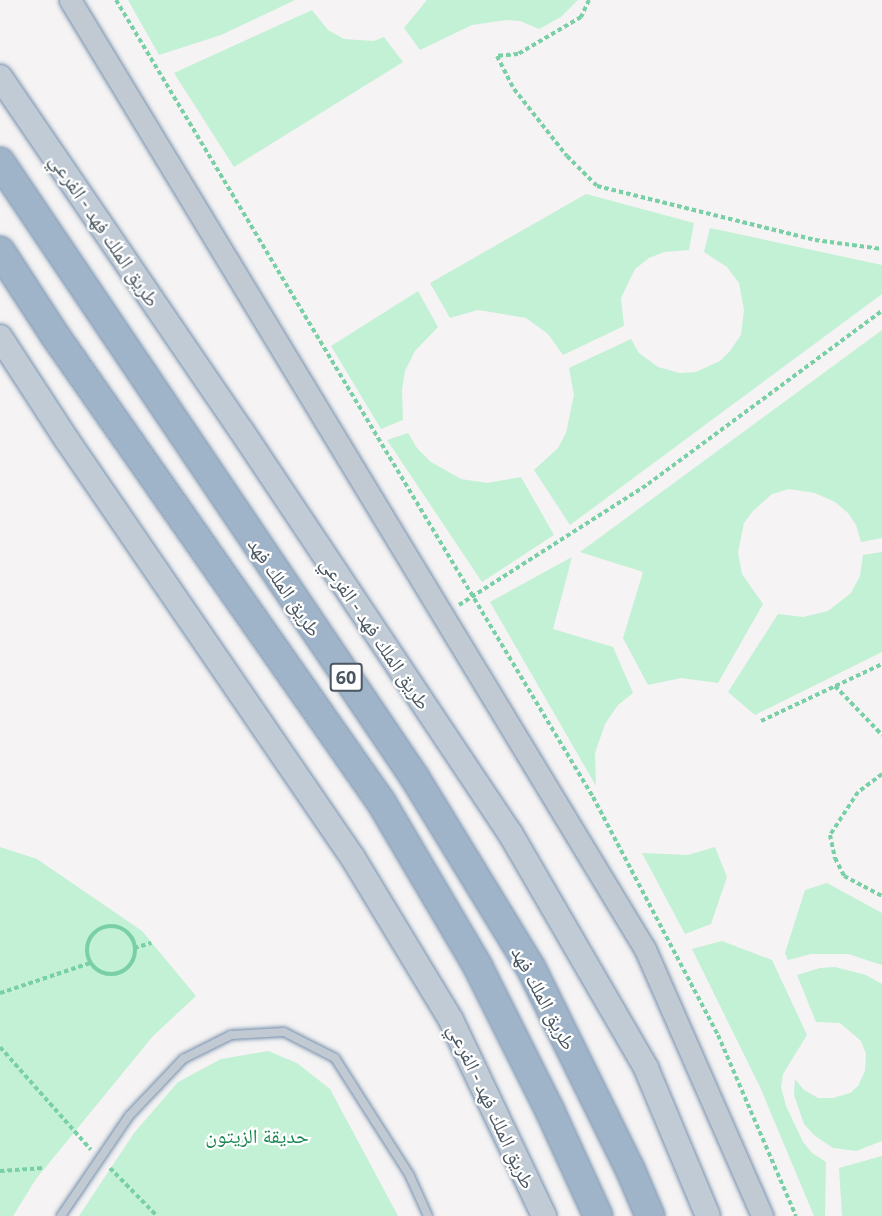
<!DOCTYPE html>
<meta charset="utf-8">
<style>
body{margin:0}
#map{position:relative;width:882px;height:1216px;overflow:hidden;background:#f5f3f3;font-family:"Open Sans","Noto Naskh Arabic",sans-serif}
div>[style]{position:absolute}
.green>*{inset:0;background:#c3f1d5}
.path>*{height:4px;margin-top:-2px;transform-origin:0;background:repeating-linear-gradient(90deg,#7ad0a6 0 4.5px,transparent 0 7.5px)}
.path>.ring{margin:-2px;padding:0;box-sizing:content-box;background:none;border:4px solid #7ad0a6;border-radius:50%}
.roads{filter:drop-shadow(0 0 2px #7690ad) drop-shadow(0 0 2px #7690ad)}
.service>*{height:8px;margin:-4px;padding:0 4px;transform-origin:4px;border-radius:4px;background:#c1cad2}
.tertiary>*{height:21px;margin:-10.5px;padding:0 10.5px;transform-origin:10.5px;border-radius:10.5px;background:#c1cad2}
.secondary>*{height:24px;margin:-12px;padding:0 12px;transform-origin:12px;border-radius:12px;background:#c1cbd6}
.trunk>*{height:28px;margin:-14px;padding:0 14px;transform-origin:14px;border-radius:14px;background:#9fb4c9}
span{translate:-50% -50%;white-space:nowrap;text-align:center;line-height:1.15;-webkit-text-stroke:4.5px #fff;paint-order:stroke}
.shield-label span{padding:2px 4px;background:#fff;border:2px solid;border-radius:4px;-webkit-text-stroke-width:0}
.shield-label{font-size:18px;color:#4a5661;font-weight:700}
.street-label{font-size:20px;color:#4a5661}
.park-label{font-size:20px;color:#17864f}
</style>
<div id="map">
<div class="green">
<i style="clip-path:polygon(128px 0,295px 0,221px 35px,159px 55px)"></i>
<i style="clip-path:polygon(427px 0,578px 0,561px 17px,539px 29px,520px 21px,507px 20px,472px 25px,420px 50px,404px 28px)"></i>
<i style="clip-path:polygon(312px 10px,328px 30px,344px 39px,374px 41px,384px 37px,403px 62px,234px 167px,174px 73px)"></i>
<i style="clip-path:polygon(586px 194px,694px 223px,689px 250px,664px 252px,649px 258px,635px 269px,621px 298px,624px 326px,563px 355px,548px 334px,526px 318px,478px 310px,450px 318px,430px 283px)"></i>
<i style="clip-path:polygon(710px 228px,882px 265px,882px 294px,570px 525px,534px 470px,558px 448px,566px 433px,574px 395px,569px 368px,631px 339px,639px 353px,658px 367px,680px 373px,696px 372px,720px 361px,730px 351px,741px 335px,744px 310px,739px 283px,727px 267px,704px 252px)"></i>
<i style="clip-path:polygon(418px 291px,438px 327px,415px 351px,405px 371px,402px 390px,403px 420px,381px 429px,331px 346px)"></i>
<i style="clip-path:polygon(882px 330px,882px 538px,861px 542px,856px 525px,848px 513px,835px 502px,815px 493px,789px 489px,772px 494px,752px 512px,744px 523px,738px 552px,742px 574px,763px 604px,718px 683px,681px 678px,648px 685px,623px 638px,643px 572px,580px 552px)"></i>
<i style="clip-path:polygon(408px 433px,417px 448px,431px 462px,461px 479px,487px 483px,521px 477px,554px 535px,482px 582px,387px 440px)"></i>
<i style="clip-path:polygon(882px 552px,882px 652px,755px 715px,728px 692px,778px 614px,803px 617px,828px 611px,851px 593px,860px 576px,863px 555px)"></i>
<i style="clip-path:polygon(572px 557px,553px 629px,613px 647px,633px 693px,618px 705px,605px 724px,595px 753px,596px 786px,490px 602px)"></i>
<i style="clip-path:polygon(0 847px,37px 859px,142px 931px,196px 996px,153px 1036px,36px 1179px,13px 1216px,0 1216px)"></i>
<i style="clip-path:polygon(715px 847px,727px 877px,711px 924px,685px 934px,642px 853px,688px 855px)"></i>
<i style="clip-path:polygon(827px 883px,882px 913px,882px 965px,848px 954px,811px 954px,788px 960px,785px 953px,805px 890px)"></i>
<i style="clip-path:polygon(722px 941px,772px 960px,807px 1035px,783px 1074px,781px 1087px,786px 1106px,803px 1142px,812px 1153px,826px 1162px,825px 1216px,814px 1216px,760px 1087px,692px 949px)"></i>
<i style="clip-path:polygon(835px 967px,866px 975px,882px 984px,882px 1141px,856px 1151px,833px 1148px,814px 1135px,804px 1124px,794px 1095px,795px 1079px,804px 1090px,818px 1098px,833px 1098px,850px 1093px,858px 1086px,865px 1071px,866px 1054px,861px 1041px,840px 1023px,816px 1022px,797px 975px,820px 968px)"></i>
<i style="clip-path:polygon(268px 1051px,297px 1063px,330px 1089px,398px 1216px,79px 1216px,134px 1133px,178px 1082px,221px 1059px)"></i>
<i style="clip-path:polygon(882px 1156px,882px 1216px,842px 1216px,839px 1168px)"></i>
</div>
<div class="path">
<i style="left:116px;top:0;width:929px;rotate:59.1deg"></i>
<i style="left:593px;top:797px;width:269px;rotate:62.3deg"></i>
<i style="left:718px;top:1035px;width:197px;rotate:66.7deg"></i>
<i style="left:589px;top:0;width:19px;rotate:115deg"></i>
<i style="left:581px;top:17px;width:73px;rotate:149.6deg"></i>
<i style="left:518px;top:54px;width:21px;rotate:175deg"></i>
<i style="left:497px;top:56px;width:37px;rotate:63deg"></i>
<i style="left:514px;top:89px;width:85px;rotate:51.7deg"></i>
<i style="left:567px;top:156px;width:42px;rotate:45deg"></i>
<i style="left:597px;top:186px;width:225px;rotate:13.9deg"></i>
<i style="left:815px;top:240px;width:68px;rotate:7.7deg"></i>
<i style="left:459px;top:605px;width:224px;rotate:-32.6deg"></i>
<i style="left:648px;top:484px;width:291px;rotate:-36.5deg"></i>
<i style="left:835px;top:686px;width:68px;rotate:46.2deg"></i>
<i style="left:761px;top:721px;width:134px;rotate:-25.2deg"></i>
<i style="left:882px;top:774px;width:30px;rotate:143deg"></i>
<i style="left:858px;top:792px;width:51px;rotate:123.1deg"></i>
<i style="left:830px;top:835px;width:24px;rotate:78deg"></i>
<i style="left:835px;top:858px;width:20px;rotate:63deg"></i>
<i style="left:844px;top:876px;width:43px;rotate:27.8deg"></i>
<i class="ring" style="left:87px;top:926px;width:44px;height:44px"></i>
<i style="left:134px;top:948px;width:18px;rotate:-16deg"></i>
<i style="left:0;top:993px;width:95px;rotate:-18.4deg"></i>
<i style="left:0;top:1047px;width:137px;rotate:48.5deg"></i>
<i style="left:110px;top:1168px;width:67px;rotate:45.6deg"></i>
<i style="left:0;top:1171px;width:44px;rotate:-3.9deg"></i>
</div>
<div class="roads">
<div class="service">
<i style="left:61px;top:1216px;width:121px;rotate:-55.8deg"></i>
<i style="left:129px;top:1116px;width:79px;rotate:-46.5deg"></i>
<i style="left:183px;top:1059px;width:54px;rotate:-26.6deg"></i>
<i style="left:231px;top:1035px;width:53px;rotate:-3.2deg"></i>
<i style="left:284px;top:1032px;width:57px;rotate:27deg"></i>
<i style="left:335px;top:1058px;width:138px;rotate:57.5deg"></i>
<i style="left:409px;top:1174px;width:46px;rotate:65.7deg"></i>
</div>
<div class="tertiary">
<i style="left:70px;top:0;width:1110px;rotate:58.79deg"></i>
<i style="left:645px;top:949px;width:292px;rotate:66.3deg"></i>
</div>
<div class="secondary">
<i style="left:0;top:77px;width:427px;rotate:55.7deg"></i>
<i style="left:241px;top:430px;width:485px;rotate:56.3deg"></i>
<i style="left:510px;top:833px;width:272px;rotate:59.9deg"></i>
<i style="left:646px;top:1068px;width:160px;rotate:67.3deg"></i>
<i style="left:0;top:337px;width:123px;rotate:57deg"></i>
<i style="left:67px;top:440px;width:506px;rotate:55.62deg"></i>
<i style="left:353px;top:858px;width:189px;rotate:58.8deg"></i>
<i style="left:451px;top:1020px;width:217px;rotate:64.6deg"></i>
</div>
<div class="trunk">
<i style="left:0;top:162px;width:743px;rotate:56.03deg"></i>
<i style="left:415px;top:778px;width:223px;rotate:58.6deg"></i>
<i style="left:531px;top:968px;width:224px;rotate:63.8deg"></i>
<i style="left:630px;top:1169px;width:51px;rotate:66.9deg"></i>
<i style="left:0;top:251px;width:103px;rotate:56.9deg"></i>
<i style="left:56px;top:337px;width:567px;rotate:55.05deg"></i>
<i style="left:381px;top:802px;width:191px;rotate:59.5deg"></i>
<i style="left:478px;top:967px;width:161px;rotate:63.4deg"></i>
<i style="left:550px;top:1111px;width:115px;rotate:65.4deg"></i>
</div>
</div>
<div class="shield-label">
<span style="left:346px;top:677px">60</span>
</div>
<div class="street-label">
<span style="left:105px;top:230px;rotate:56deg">طريق الملك فهد - الفرعي</span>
<span style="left:285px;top:587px;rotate:56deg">طريق الملك فهد</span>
<span style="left:376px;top:633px;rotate:56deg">طريق الملك فهد - الفرعي</span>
<span style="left:544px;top:998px;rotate:62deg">طريق الملك فهد</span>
<span style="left:492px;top:1106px;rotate:65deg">طريق الملك فهد - الفرعي</span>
</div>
<div class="park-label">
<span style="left:257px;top:1135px">حديقة الزيتون</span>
</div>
</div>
